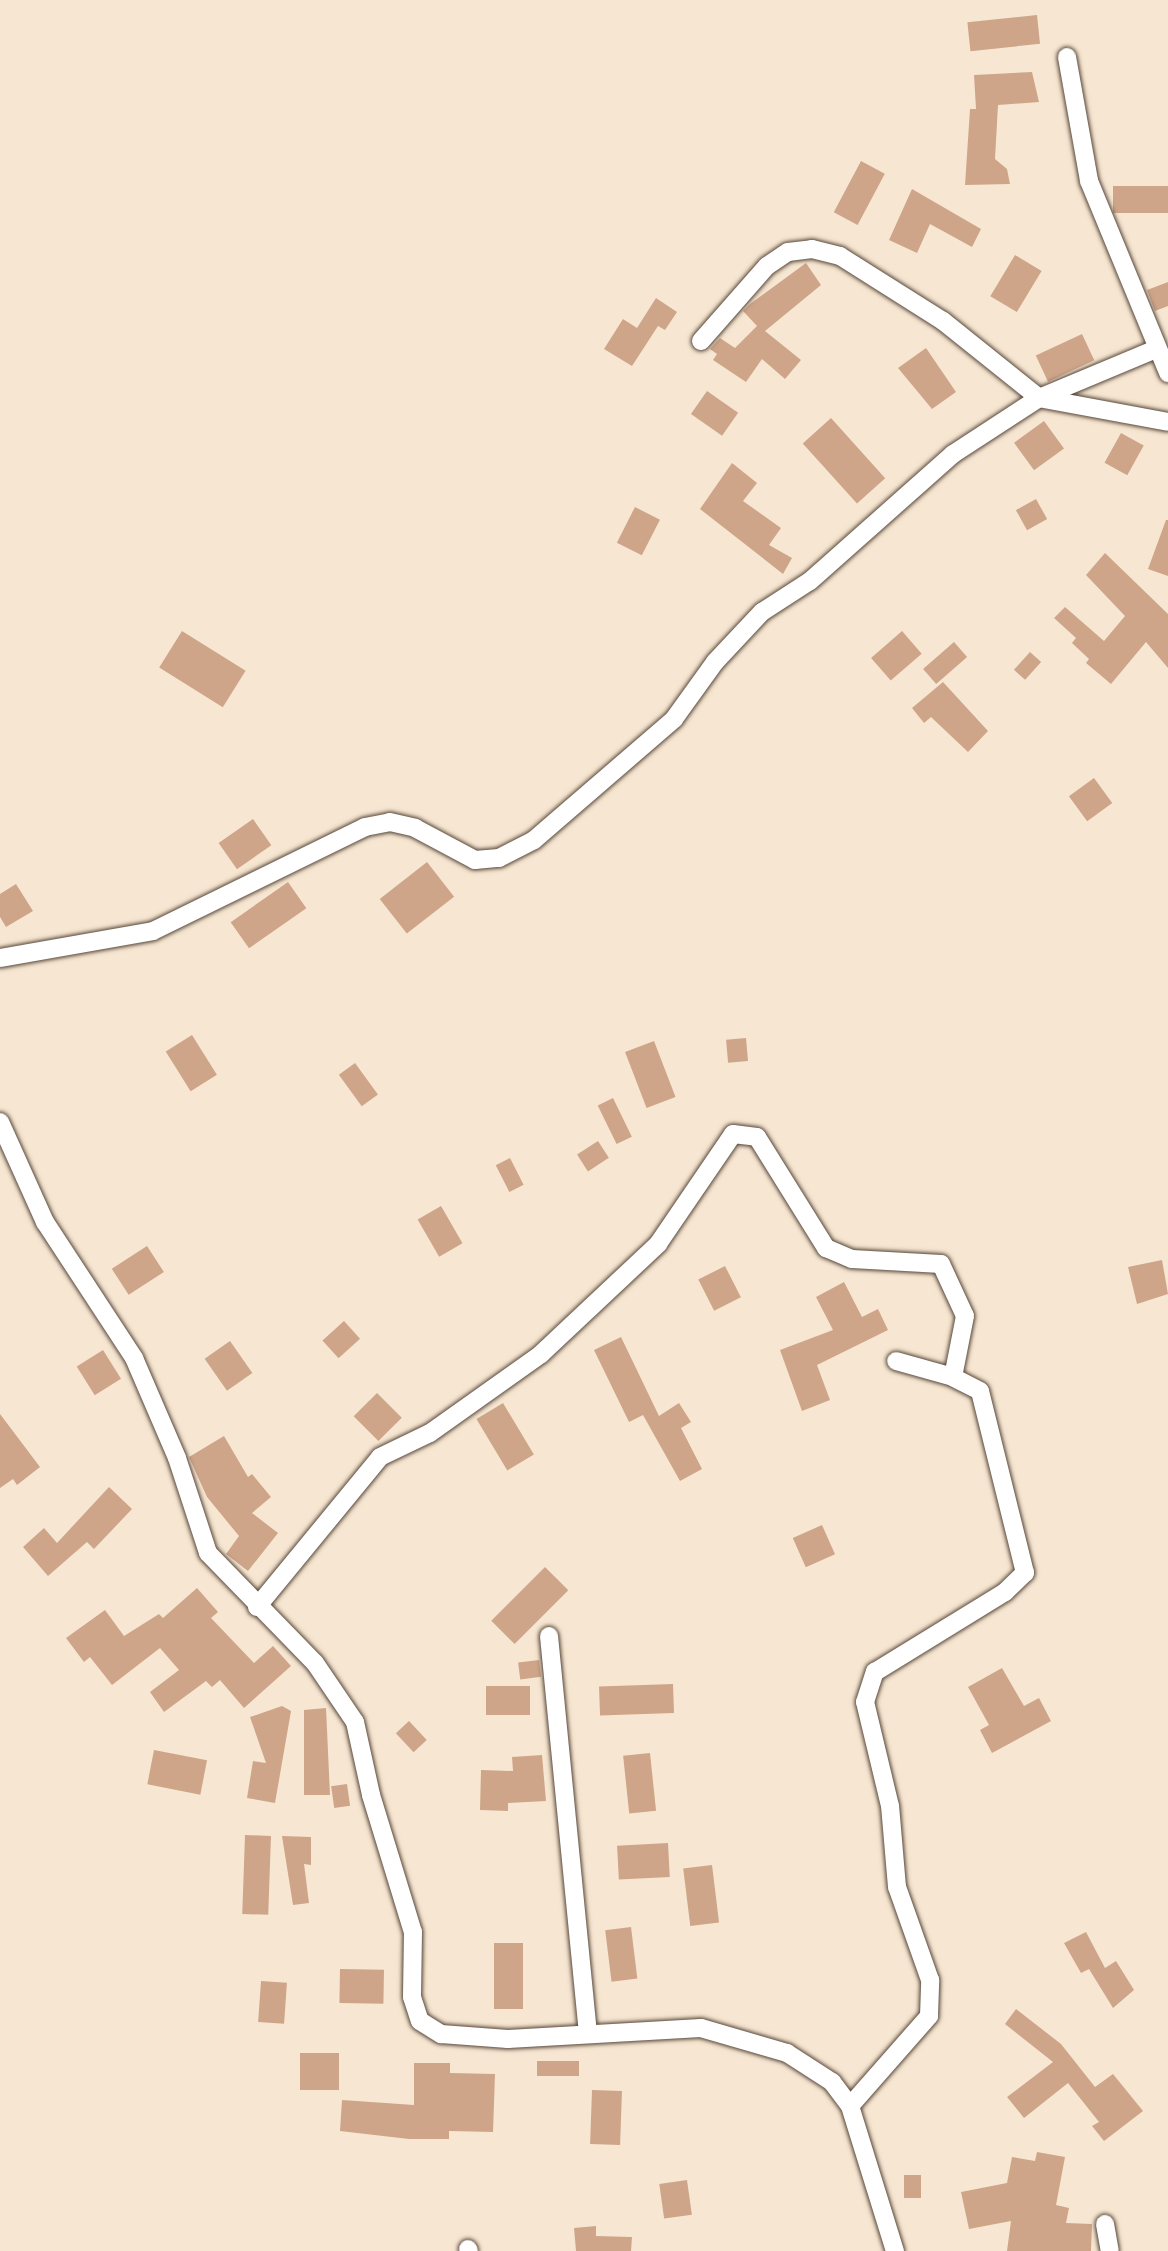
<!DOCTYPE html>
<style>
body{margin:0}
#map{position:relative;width:1168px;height:2251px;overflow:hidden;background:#f7e7d2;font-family:"Libre Bodoni",serif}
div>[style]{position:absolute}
.building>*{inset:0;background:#cea589;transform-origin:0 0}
.roads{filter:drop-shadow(0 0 2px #574639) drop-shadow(0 0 2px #574639)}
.minor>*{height:18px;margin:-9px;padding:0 9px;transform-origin:9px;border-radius:9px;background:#fff}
span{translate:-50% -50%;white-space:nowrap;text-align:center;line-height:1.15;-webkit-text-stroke:7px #fff;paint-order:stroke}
</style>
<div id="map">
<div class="building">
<i style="left:1037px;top:15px;width:29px;height:70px;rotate:84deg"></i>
<i style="clip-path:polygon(1032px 72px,1039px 102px,998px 105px,995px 159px,1007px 169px,1010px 184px,965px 185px,970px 109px,976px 109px,974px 75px)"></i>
<i style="left:861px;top:161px;width:27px;height:58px;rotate:28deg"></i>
<i style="left:1168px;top:186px;width:27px;height:55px;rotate:90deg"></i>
<i style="clip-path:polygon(912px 189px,981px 229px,972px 247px,930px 224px,917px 253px,889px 240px)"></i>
<i style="left:1015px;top:255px;width:31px;height:48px;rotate:31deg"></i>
<i style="clip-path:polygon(806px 263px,821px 285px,765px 331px,801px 360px,785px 379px,762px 359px,746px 382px,713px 360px,717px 354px,710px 349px,720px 338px,735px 348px,757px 326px,743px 311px,750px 304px)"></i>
<i style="clip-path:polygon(1168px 282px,1168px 306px,1155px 311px,1147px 290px)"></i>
<i style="clip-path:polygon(656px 298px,677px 312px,665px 330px,658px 326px,632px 366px,604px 349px,623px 319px,637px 328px)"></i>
<i style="left:1082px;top:334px;width:29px;height:51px;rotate:65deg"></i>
<i style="clip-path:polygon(926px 348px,956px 392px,932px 409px,898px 368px)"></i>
<i style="left:707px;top:391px;width:38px;height:28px;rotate:35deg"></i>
<i style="left:831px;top:418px;width:81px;height:38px;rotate:48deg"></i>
<i style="left:1044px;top:421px;width:34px;height:37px;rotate:54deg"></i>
<i style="left:1121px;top:433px;width:26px;height:34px;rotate:29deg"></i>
<i style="clip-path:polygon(732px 463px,757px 483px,743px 501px,781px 528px,769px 545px,792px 558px,783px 574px,700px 509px)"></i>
<i style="left:1036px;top:499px;width:23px;height:23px;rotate:61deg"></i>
<i style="left:635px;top:507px;width:28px;height:40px;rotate:27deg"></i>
<i style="clip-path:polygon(1166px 520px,1168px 520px,1168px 576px,1148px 569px)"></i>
<i style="clip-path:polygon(1105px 553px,1168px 614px,1168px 668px,1146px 642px,1111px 684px,1086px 663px,1089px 659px,1072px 643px,1076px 638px,1054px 618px,1065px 607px,1104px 641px,1125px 616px,1086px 575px)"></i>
<i style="left:182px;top:631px;width:75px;height:43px;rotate:32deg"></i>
<i style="left:902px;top:631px;width:30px;height:41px;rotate:49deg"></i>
<i style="left:954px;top:642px;width:20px;height:41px;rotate:49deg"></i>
<i style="left:1030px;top:652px;width:15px;height:24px;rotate:42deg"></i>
<i style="clip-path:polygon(943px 682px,988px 731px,968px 752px,931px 717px,924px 723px,912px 708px)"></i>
<i style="left:1094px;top:778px;width:31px;height:31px;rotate:54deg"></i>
<i style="left:253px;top:819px;width:32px;height:42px;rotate:55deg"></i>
<i style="left:427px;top:862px;width:44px;height:60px;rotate:52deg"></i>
<i style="left:288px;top:882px;width:32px;height:70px;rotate:55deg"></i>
<i style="clip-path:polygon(16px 884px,33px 911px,6px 927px,0 917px,0 894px)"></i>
<i style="left:192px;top:1035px;width:47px;height:31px;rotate:58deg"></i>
<i style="left:746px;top:1038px;width:23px;height:20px;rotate:85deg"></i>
<i style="left:654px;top:1041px;width:60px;height:31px;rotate:69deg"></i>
<i style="left:355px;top:1063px;width:39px;height:20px;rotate:54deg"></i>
<i style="left:613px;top:1098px;width:43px;height:17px;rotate:64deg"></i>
<i style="left:598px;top:1141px;width:20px;height:25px;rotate:57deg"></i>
<i style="left:510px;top:1158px;width:30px;height:16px;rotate:63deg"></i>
<i style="left:441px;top:1206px;width:43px;height:27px;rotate:60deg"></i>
<i style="left:147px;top:1246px;width:31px;height:42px;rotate:57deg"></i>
<i style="clip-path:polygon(1162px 1260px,1168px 1294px,1137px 1304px,1128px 1267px)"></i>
<i style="left:725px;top:1266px;width:35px;height:30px;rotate:63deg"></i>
<i style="clip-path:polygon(844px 1282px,862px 1317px,878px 1309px,888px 1330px,817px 1365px,830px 1400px,802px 1411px,780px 1350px,833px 1330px,816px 1297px)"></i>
<i style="left:344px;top:1321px;width:24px;height:29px;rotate:48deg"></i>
<i style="clip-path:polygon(621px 1337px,659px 1416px,679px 1403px,691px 1422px,681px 1428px,702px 1469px,680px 1481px,643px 1415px,629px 1422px,594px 1350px)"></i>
<i style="left:230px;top:1341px;width:39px;height:31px;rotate:55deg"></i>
<i style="left:103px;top:1350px;width:34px;height:31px;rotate:58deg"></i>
<i style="left:377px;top:1393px;width:35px;height:33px;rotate:45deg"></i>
<i style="left:503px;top:1403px;width:60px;height:31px;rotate:59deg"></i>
<i style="clip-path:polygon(0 1414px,40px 1467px,17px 1485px,13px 1479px,0 1488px)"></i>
<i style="clip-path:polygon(224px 1436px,248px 1477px,252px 1474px,271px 1497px,252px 1513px,278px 1533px,248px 1571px,226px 1554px,239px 1536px,207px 1497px,189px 1457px)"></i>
<i style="clip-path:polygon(109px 1487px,132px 1509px,94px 1549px,87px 1542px,48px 1576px,23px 1547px,44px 1528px,57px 1543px)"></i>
<i style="left:822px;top:1525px;width:32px;height:32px;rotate:66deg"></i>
<i style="left:545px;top:1567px;width:33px;height:76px;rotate:45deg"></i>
<i style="clip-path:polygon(197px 1588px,218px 1612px,211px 1618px,254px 1663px,273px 1646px,291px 1666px,244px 1708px,220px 1680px,212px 1687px,206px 1681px,164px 1712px,150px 1692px,179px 1670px,160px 1648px,112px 1685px,90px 1657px,84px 1662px,66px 1638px,105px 1610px,124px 1636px,159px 1614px,163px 1618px)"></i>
<i style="left:539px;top:1660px;width:17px;height:21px;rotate:83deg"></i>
<i style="clip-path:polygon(1002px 1668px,1024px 1706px,1039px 1698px,1051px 1721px,992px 1753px,980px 1730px,989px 1725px,968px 1687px)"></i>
<i style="left:673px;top:1684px;width:29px;height:74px;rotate:88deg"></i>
<i style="left:530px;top:1686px;width:29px;height:44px;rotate:90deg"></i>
<i style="clip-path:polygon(282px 1706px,291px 1711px,275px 1803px,247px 1798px,253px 1761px,266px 1763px,250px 1717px)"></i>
<i style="clip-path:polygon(326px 1708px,330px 1795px,304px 1795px,304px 1710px)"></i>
<i style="left:409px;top:1721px;width:26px;height:18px;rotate:47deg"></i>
<i style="left:154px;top:1750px;width:54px;height:35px;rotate:11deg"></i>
<i style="left:650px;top:1753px;width:58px;height:27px;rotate:84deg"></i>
<i style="clip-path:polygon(542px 1755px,546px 1801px,508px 1803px,508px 1811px,480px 1810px,481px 1770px,513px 1771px,512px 1757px)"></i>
<i style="left:347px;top:1784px;width:22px;height:16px;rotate:82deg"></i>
<i style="left:245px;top:1835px;width:26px;height:79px;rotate:2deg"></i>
<i style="clip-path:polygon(282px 1836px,311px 1837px,311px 1865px,304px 1864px,309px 1903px,293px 1905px)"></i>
<i style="left:668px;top:1843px;width:34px;height:51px;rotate:87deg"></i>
<i style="left:712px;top:1865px;width:58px;height:29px;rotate:83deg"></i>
<i style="left:631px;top:1927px;width:52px;height:26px;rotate:83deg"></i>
<i style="clip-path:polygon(1086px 1932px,1105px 1968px,1116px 1961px,1134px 1990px,1113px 2008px,1089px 1969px,1081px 1973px,1064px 1943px)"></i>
<i style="left:494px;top:1943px;width:29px;height:66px"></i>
<i style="left:340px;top:1969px;width:44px;height:34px;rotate:1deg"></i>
<i style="left:261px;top:1981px;width:26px;height:41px;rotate:4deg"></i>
<i style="clip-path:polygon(1016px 2009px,1061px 2044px,1095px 2087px,1113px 2074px,1143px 2111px,1104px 2141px,1092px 2126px,1099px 2122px,1068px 2083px,1024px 2118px,1007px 2097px,1053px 2062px,1005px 2024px)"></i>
<i style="left:300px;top:2053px;width:39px;height:37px"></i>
<i style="left:537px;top:2061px;width:42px;height:15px"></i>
<i style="clip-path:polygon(414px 2063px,450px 2063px,450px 2073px,495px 2074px,493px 2132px,449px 2131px,449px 2139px,409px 2139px,340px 2131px,342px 2100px,414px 2105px)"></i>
<i style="left:592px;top:2090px;width:30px;height:54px;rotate:2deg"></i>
<i style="clip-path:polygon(1037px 2152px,1065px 2157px,1056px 2205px,1069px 2208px,1066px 2223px,1092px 2224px,1091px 2251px,1007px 2251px,1011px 2221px,969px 2229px,961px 2192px,1007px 2183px,1012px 2157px,1035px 2161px)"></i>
<i style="left:904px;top:2175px;width:17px;height:23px"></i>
<i style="left:687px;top:2180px;width:35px;height:28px;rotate:82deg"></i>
<i style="clip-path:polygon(596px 2226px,596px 2236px,632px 2237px,631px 2251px,576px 2251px,574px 2228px)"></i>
</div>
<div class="roads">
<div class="minor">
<i style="left:1067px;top:57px;width:126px;rotate:79.9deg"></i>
<i style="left:1089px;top:181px;width:208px;rotate:67.6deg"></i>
<i style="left:701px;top:341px;width:100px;rotate:-48.7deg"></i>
<i style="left:767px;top:266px;width:25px;rotate:-34deg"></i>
<i style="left:788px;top:252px;width:24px;rotate:-7deg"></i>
<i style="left:812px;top:249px;width:29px;rotate:14deg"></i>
<i style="left:840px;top:256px;width:122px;rotate:32.3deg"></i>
<i style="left:943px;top:321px;width:123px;rotate:38.7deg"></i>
<i style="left:1039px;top:398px;width:131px;rotate:10.5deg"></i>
<i style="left:0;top:958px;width:155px;rotate:-10deg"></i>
<i style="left:153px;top:931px;width:236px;rotate:-26.1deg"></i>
<i style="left:365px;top:827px;width:25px;rotate:-11deg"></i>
<i style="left:390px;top:822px;width:26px;rotate:13deg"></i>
<i style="left:415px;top:828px;width:68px;rotate:28.1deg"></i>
<i style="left:475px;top:860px;width:24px;rotate:-5deg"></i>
<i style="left:499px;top:858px;width:39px;rotate:-27deg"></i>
<i style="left:534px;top:840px;width:185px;rotate:-40.8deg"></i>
<i style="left:674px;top:719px;width:70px;rotate:-54.3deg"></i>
<i style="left:715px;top:662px;width:69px;rotate:-46.8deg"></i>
<i style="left:762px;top:612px;width:57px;rotate:-32.9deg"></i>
<i style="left:810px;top:581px;width:191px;rotate:-41.6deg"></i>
<i style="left:953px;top:454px;width:103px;rotate:-33.1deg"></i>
<i style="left:1039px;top:398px;width:127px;rotate:-22.7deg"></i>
<i style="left:0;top:1122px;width:110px;rotate:65.8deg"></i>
<i style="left:45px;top:1222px;width:163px;rotate:56.8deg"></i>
<i style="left:134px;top:1358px;width:109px;rotate:66.7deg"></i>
<i style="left:177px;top:1458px;width:100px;rotate:71.9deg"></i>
<i style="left:208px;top:1553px;width:153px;rotate:45.8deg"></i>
<i style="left:315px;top:1663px;width:71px;rotate:55.9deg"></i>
<i style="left:355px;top:1722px;width:75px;rotate:77.6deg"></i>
<i style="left:371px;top:1795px;width:143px;rotate:73deg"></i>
<i style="left:413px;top:1932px;width:65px;rotate:90.9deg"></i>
<i style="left:412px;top:1997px;width:25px;rotate:72deg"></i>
<i style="left:420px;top:2021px;width:25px;rotate:32deg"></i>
<i style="left:441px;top:2034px;width:67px;rotate:4.3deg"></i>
<i style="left:508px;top:2039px;width:193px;rotate:-3.3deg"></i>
<i style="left:701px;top:2028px;width:90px;rotate:16.2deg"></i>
<i style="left:787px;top:2053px;width:54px;rotate:32.8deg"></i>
<i style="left:832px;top:2082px;width:30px;rotate:53deg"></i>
<i style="left:850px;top:2106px;width:152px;rotate:72.8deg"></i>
<i style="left:257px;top:1607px;width:194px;rotate:-50.6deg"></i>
<i style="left:380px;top:1457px;width:55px;rotate:-25.6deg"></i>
<i style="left:430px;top:1433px;width:136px;rotate:-35.4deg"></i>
<i style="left:541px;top:1354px;width:161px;rotate:-43.2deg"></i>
<i style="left:658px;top:1244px;width:133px;rotate:-55.7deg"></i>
<i style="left:733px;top:1134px;width:24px;rotate:7deg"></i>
<i style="left:757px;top:1137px;width:131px;rotate:58.1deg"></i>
<i style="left:826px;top:1248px;width:28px;rotate:23deg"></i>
<i style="left:852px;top:1259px;width:89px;rotate:3.2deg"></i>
<i style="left:941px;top:1264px;width:57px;rotate:65.2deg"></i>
<i style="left:965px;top:1316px;width:62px;rotate:101.1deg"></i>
<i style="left:549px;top:1636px;width:399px;rotate:84.4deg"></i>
<i style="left:850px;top:2106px;width:120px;rotate:-48.7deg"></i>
<i style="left:929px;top:2016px;width:36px;rotate:-88deg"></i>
<i style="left:930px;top:1980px;width:99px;rotate:-109.5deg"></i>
<i style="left:897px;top:1887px;width:81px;rotate:-94.9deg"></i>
<i style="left:890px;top:1806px;width:107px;rotate:-103.5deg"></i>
<i style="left:865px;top:1702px;width:32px;rotate:-72deg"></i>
<i style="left:875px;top:1672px;width:153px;rotate:-31.6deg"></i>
<i style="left:1005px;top:1592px;width:28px;rotate:-44deg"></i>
<i style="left:1025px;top:1573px;width:187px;rotate:-103.9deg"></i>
<i style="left:980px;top:1391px;width:30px;rotate:-153deg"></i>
<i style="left:953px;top:1377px;width:59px;rotate:-164.3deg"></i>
<i style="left:1105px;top:2224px;width:27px;rotate:80deg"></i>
<i style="left:468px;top:2249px;width:2px;rotate:63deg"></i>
</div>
</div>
</div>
